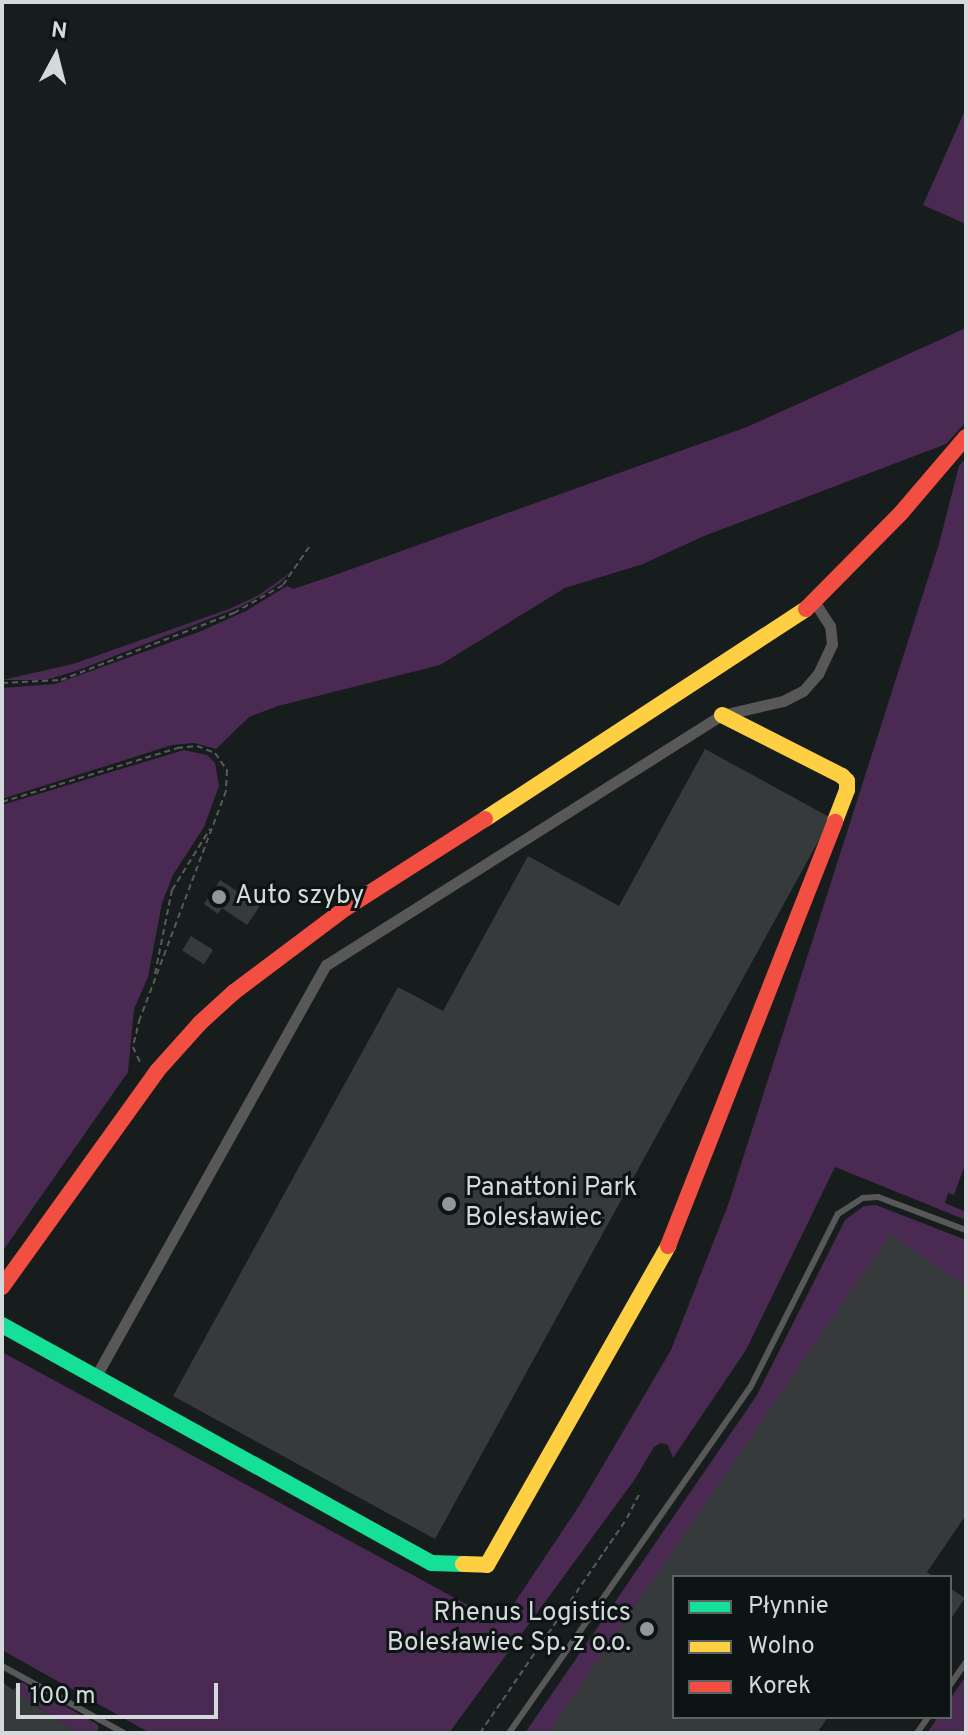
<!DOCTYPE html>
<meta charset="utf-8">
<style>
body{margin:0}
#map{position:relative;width:968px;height:1735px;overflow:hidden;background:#171c1c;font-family:Overpass,sans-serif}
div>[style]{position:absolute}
.green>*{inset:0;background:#4a2a52}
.building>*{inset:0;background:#363a3a;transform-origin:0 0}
.path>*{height:2px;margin-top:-1px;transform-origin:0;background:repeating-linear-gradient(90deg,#595a5b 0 6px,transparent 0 10px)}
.lane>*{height:6px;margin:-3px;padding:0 3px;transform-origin:3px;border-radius:3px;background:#585859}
.street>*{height:11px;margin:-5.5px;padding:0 5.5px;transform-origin:5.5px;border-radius:5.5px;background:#585859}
.fast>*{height:16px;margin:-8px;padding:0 8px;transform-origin:8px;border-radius:8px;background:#16e098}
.slow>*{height:16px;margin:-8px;padding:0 8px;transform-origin:8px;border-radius:8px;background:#ffcf43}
.jam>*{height:16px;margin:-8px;padding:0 8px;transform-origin:8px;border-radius:8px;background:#f24e42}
.dots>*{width:22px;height:22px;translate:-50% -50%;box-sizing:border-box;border:4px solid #0d1414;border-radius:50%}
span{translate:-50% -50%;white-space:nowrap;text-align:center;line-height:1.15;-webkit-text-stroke:6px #0d1414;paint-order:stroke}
.poi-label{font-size:26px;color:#d4d9d9}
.left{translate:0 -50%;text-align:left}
.right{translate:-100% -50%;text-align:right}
.frame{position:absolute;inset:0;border:4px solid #d4d9d9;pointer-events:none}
.legend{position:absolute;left:672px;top:1575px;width:280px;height:144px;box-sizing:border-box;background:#0d1414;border:2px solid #5d6363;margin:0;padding:10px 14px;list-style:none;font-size:24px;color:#d4d9d9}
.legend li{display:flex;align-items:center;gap:16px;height:40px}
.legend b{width:40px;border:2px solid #5d6363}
.north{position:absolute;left:16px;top:16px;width:80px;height:80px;-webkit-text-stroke:6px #0d1414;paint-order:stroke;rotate:7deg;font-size:22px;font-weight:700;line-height:32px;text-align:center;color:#d4d9d9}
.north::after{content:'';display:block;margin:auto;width:28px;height:36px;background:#d4d9d9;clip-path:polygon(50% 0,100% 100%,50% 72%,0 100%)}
.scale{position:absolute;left:16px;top:1683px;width:202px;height:36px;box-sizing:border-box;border:4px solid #d4d9d9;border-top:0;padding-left:10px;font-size:24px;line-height:28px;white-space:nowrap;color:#d4d9d9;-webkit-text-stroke:6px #0d1414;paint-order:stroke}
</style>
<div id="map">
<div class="green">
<i style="clip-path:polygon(966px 108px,966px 224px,923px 205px)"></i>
<i style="clip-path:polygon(966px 328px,966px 422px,946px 444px,704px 536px,643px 564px,565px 588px,440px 665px,278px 706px,249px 717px,216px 749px,194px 743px,172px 745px,2px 799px,2px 688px,55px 684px,199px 632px,246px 611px,287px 586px,293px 589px,332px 576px,747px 427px)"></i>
<i style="clip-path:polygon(966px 458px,966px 1162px,954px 1195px,948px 1193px,945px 1203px,966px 1212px,966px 1220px,835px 1167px,746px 1350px,673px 1458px,668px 1445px,661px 1443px,654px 1447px,635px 1479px,449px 1733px,150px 1733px,2px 1650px,2px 1352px,501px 1623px,581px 1503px,671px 1350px,728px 1205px,939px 544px,959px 466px)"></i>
<i style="clip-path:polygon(291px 572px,280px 583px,261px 596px,240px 607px,76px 671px,46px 680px,2px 680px,73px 664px,229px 609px,259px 595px)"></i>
<i style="clip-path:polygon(184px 750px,207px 755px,215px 763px,219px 786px,204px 827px,173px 875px,162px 903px,148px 977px,134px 1009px,128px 1072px,2px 1252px,2px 805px)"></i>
<i style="clip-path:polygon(876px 1205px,966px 1240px,966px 1294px,890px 1245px,553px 1733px,525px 1733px,757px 1395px,845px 1220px,864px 1206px)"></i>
<i style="clip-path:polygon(966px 1676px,966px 1733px,927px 1733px,938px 1717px,950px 1717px,950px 1699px)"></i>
<i style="clip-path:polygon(22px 1682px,97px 1724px,99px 1728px,96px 1733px,77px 1733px,13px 1690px)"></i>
</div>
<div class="building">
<i style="clip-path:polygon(705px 749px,831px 818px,435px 1539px,173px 1396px,398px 987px,443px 1011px,528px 856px,619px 906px)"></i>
<i style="clip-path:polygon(220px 880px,260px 906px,247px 925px,222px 908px,218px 914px,204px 904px)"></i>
<i style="left:191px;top:936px;width:26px;height:17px;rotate:32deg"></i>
<i style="clip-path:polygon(890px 1234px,966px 1286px,966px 1515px,927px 1572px,934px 1577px,674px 1577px,674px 1717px,828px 1717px,817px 1733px,548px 1733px)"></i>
<i style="clip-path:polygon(950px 1588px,965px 1598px,950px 1620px)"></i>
<i style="clip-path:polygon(2px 1682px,13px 1690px,77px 1733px,2px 1733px)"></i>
</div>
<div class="path">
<i style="left:2px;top:683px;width:59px;rotate:-2.9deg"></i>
<i style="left:61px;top:680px;width:186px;rotate:-21.2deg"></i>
<i style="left:234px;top:613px;width:56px;rotate:-29.7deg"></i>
<i style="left:283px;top:585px;width:50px;rotate:-55.7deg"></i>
<i style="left:2px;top:802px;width:183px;rotate:-17.1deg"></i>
<i style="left:177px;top:748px;width:20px;rotate:-6deg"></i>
<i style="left:197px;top:746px;width:19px;rotate:21deg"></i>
<i style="left:215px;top:753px;width:21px;rotate:55deg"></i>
<i style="left:227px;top:770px;width:21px;rotate:93deg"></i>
<i style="left:226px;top:791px;width:243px;rotate:110.7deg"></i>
<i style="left:140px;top:1018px;width:30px;rotate:104deg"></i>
<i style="left:133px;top:1047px;width:19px;rotate:65deg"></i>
<i style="left:155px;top:974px;width:86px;rotate:-78.6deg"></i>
<i style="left:172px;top:890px;width:72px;rotate:-58.1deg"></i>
<i style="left:480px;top:1733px;width:260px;rotate:-55.6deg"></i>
<i style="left:627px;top:1518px;width:30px;rotate:-63deg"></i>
</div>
<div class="lane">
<i style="left:2px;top:1666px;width:139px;rotate:28.8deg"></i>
<i style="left:950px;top:1685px;width:28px;rotate:-55deg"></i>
<i style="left:509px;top:1733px;width:421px;rotate:-55.1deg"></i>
<i style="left:750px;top:1388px;width:195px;rotate:-63.2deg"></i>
<i style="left:838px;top:1214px;width:30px;rotate:-33deg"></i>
<i style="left:863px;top:1198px;width:15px;rotate:-4deg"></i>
<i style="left:878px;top:1197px;width:94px;rotate:20.6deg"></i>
<i style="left:917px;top:1733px;width:19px;rotate:-55deg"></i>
</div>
<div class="street">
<i style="left:96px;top:1376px;width:471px;rotate:-60.8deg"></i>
<i style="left:326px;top:965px;width:468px;rotate:-32.3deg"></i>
<i style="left:722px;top:715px;width:63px;rotate:-12.9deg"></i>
<i style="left:783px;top:701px;width:22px;rotate:-27deg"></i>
<i style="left:803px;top:691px;width:23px;rotate:-49deg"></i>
<i style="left:818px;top:674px;width:33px;rotate:-65deg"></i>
<i style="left:832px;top:644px;width:18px;rotate:-96deg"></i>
<i style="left:830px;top:626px;width:27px;rotate:-123deg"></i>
</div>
<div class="fast">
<i style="left:2px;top:1325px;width:491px;rotate:29deg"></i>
<i style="left:432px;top:1563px;width:31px;rotate:2deg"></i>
</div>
<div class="slow">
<i style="left:722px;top:715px;width:135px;rotate:26.9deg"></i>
<i style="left:842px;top:776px;width:7px;rotate:45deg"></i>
<i style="left:847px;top:781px;width:9px;rotate:90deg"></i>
<i style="left:847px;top:790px;width:34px;rotate:111deg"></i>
<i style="left:485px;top:819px;width:384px;rotate:-33.2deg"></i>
<i style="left:463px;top:1564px;width:24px;rotate:2deg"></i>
<i style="left:487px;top:1565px;width:367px;rotate:-60.4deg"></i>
</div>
<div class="jam">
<i style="left:806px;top:609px;width:135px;rotate:-45.3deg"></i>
<i style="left:901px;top:513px;width:100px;rotate:-49.5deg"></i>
<i style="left:668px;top:1246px;width:456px;rotate:-68.5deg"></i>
<i style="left:2px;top:1287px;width:266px;rotate:-54.3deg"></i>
<i style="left:157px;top:1071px;width:64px;rotate:-48.1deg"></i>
<i style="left:200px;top:1023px;width:46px;rotate:-42.4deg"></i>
<i style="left:234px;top:992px;width:140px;rotate:-36.9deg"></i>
<i style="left:346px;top:908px;width:165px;rotate:-32.6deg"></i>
</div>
<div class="dots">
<i style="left:219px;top:897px;background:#929797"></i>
<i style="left:449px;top:1204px;background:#929797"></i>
<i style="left:647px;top:1629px;background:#929797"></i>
</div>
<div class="poi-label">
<span class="left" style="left:235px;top:897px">Auto szyby</span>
<span class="left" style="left:465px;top:1204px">Panattoni Park<br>Bolesławiec</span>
<span class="right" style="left:631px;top:1629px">Rhenus Logistics<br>Bolesławiec Sp. z o.o.</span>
</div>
<div class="frame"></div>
<ul class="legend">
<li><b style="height:10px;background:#16e098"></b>Płynnie</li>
<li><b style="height:10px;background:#ffcf43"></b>Wolno</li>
<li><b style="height:10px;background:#f24e42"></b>Korek</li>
</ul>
<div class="north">N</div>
<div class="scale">100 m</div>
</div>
